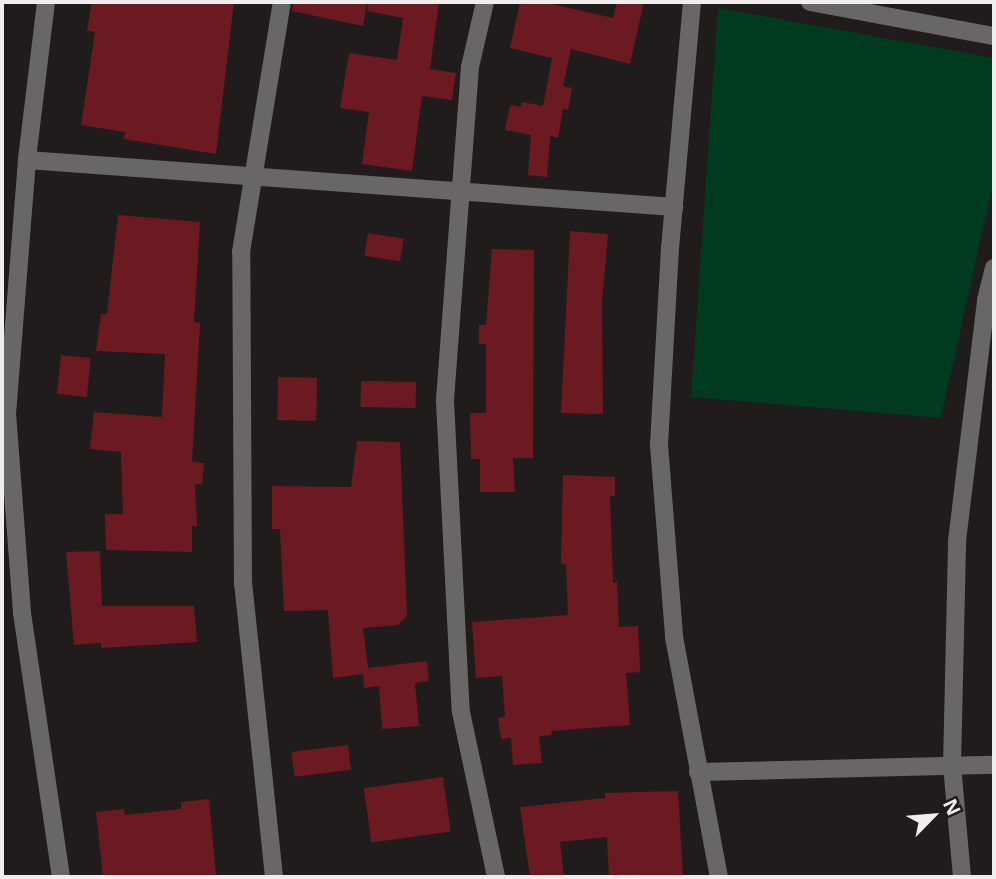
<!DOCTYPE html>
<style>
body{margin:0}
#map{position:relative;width:996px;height:879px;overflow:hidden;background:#201c1b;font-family:"Noto Sans",sans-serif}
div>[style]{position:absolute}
.green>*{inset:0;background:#003b1f}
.building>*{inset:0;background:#6c1a21;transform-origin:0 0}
.minor>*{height:18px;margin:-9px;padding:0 9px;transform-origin:9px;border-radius:9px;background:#696766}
.tertiary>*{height:18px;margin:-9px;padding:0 9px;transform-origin:9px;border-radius:9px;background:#696766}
span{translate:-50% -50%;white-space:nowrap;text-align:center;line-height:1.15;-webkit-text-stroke:7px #201c1b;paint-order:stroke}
.frame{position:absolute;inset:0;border:4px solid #f0eeec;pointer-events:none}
.north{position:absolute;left:898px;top:781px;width:70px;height:70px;-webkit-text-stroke:5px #201c1b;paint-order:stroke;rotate:65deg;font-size:19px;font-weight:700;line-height:28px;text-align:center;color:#f0eeec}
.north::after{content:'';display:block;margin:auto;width:24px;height:32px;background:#f0eeec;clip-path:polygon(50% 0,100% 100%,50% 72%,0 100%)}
</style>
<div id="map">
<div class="green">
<i style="clip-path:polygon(718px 8px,994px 58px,994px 179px,941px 418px,691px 397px)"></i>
</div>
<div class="building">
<i style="clip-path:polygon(92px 2px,234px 2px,216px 154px,124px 139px,125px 132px,81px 125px,95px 32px,87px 31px)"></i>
<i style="clip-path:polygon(293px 2px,367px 2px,363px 26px,292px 11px)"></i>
<i style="clip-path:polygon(368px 2px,439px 2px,430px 69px,456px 73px,452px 100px,422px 96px,412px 171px,362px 164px,369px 112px,340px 108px,349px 53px,397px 60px,403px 18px,367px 11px)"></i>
<i style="clip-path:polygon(520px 2px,543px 2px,613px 18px,617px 2px,644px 2px,630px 64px,571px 49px,563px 86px,572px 88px,568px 110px,563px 109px,558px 138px,550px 136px,547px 177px,528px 175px,531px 135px,505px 130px,510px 105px,521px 107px,522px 102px,543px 106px,552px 58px,510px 48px)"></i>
<i style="clip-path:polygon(118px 215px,200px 222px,194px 322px,200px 323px,192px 462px,204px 463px,202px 484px,195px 484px,197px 526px,192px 526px,192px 552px,106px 550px,105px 514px,123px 514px,121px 452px,90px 449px,94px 412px,162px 417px,165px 354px,96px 351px,101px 314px,107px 314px)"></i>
<i style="clip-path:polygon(570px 231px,608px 234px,602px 302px,603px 414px,561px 413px)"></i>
<i style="left:368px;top:233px;width:36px;height:23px;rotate:9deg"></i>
<i style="clip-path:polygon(492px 249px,534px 250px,533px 458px,513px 458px,515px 492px,480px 492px,480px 459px,471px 459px,470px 413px,486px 413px,486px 344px,479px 344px,479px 325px,486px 325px)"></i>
<i style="left:61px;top:355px;width:30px;height:39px;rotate:6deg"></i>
<i style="left:278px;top:377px;width:39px;height:43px;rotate:1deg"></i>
<i style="left:361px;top:381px;width:55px;height:26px;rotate:1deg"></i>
<i style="clip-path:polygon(357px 441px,400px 442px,407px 616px,398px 625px,363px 628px,368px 668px,427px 661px,429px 681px,415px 683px,419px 726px,382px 729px,379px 686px,364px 688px,363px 674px,333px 678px,328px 610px,284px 611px,280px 529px,272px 529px,272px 486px,351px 487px)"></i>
<i style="clip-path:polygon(563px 475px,615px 477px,615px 496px,610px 496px,613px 583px,617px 582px,619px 627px,638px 626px,640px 672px,626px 673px,630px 725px,551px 731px,552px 735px,539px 736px,542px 763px,513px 765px,511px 738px,501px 739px,498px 718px,505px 717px,502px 676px,476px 678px,472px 622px,568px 615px,566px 564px,561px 564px)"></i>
<i style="clip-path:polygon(100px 551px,102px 606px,194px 606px,197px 642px,101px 648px,101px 643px,74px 645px,66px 552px)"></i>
<i style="left:348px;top:745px;width:25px;height:57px;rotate:83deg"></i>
<i style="left:443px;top:777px;width:55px;height:80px;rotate:82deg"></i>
<i style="clip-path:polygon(678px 791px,683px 877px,609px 877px,607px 837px,560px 842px,564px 877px,530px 877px,520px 807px,605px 798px,605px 793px)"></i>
<i style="clip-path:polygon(209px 799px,216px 877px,103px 877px,96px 812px,124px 809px,125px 815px,181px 809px,181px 802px)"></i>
</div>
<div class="minor">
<i style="left:485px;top:2px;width:67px;rotate:103deg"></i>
<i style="left:470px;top:67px;width:335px;rotate:94.3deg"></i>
<i style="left:445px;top:401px;width:311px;rotate:87.1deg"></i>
<i style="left:461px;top:712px;width:169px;rotate:78deg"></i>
<i style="left:692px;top:2px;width:247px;rotate:95.1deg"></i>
<i style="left:670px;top:248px;width:197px;rotate:93.2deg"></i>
<i style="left:659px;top:445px;width:193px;rotate:85.5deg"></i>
<i style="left:674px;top:637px;width:244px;rotate:79.4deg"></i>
<i style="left:810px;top:2px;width:187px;rotate:10.5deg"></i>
<i style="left:27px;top:160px;width:649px;rotate:4.15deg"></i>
<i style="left:698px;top:772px;width:296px;rotate:-1.4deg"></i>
<i style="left:274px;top:877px;width:295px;rotate:-96deg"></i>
<i style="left:243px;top:584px;width:332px;rotate:-90.3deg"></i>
<i style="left:241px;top:252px;width:253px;rotate:-80.7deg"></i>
<i style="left:962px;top:877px;width:111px;rotate:-95.1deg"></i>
<i style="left:952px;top:766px;width:225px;rotate:-88.7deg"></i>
<i style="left:957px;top:541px;width:243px;rotate:-83.1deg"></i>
<i style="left:986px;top:300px;width:33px;rotate:-76deg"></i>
</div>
<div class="tertiary">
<i style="left:46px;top:2px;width:159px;rotate:96.9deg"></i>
<i style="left:27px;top:160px;width:254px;rotate:94.5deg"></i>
<i style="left:7px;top:413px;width:201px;rotate:85.7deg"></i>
<i style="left:22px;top:613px;width:267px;rotate:81.6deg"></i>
</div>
<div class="frame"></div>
<div class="north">N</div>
</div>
